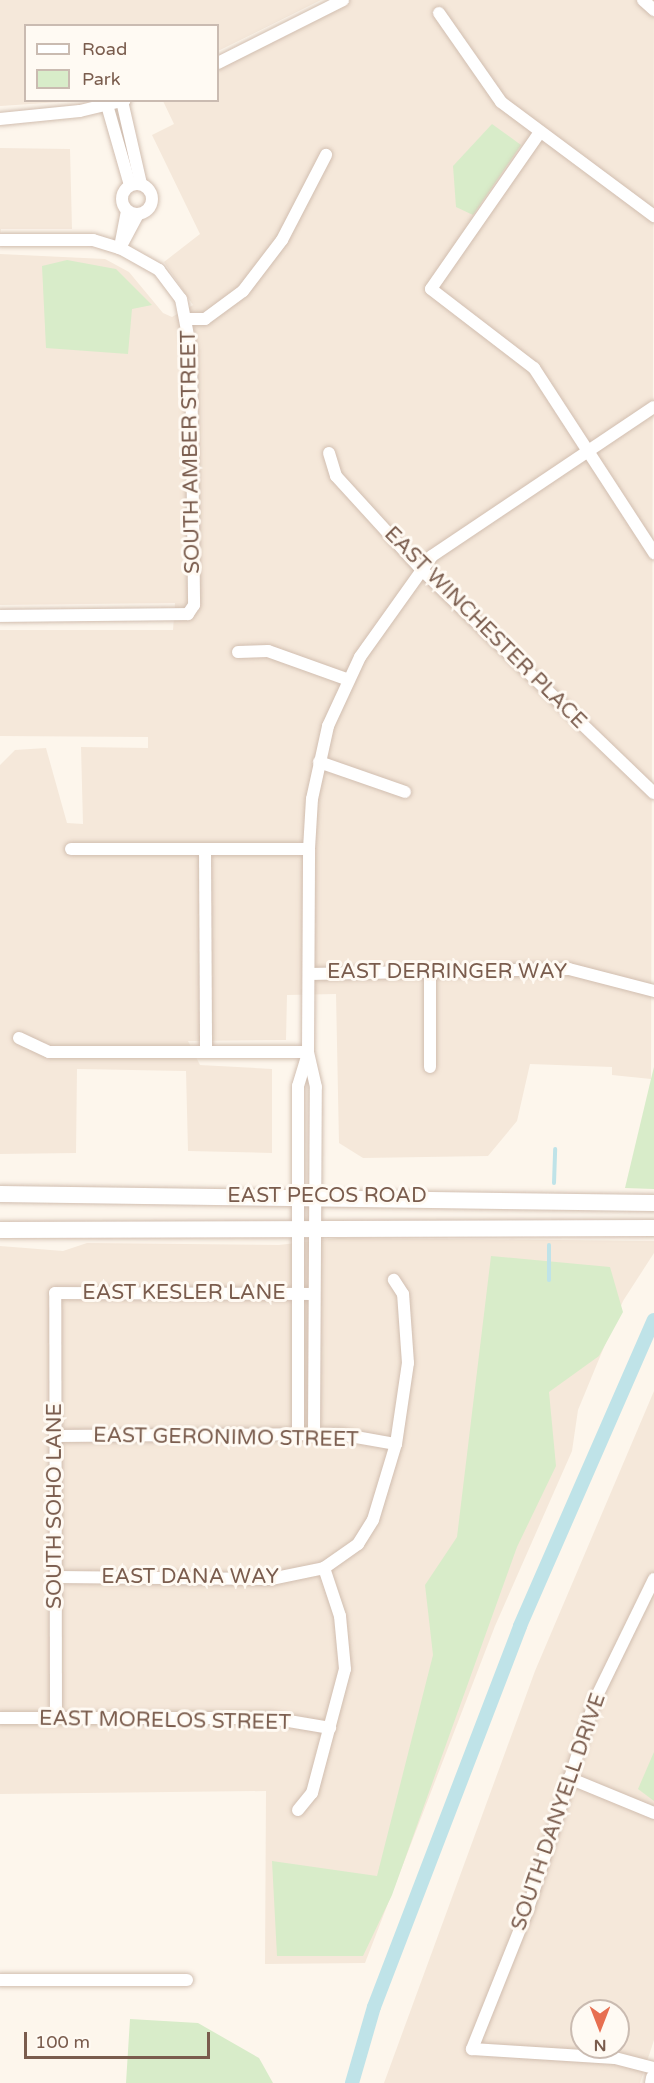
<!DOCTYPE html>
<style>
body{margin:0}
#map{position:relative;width:654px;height:2083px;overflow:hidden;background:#fdf6ec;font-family:"Varela Round",sans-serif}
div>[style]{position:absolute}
.residential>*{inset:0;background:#f5e8da}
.green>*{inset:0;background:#d8ecc9}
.stream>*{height:4px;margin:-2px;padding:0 2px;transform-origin:2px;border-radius:2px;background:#bfe3e8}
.canal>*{height:14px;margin:-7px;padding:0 7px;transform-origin:7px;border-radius:7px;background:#bfe3e8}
.roads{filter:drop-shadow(0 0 2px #d1beb0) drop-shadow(0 0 2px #d1beb0)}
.street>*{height:12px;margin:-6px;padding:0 6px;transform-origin:6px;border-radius:6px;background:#fff}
.street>.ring{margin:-6px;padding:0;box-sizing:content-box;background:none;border:12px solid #fff;border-radius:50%}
.secondary>*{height:16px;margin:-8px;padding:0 8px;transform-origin:8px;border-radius:8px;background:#fff}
span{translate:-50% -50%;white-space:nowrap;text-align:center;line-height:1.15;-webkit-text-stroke:6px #fffaf3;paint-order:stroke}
.street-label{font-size:21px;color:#7a5c4d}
.legend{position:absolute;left:24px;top:24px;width:195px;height:78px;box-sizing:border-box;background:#fffaf3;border:2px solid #cabbb1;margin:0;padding:8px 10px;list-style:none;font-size:18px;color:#7a5c4d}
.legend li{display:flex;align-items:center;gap:12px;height:30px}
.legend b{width:30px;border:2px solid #cabbb1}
.north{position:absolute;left:570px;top:1999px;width:60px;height:60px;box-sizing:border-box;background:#fffaf3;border:2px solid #cabbb1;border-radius:50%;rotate:180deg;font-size:16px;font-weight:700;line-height:24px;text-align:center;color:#7a5c4d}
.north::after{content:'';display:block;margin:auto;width:21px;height:27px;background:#e76f51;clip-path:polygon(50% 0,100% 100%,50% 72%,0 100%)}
.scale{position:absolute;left:24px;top:2032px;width:186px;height:27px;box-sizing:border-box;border:3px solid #7a5c4d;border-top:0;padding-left:8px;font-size:18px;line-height:21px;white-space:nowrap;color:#7a5c4d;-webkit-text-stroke:4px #fffaf3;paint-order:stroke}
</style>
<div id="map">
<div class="residential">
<i style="clip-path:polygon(0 0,321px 0,218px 51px,218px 26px,26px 26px,26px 100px,75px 101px,0 106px)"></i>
<i style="clip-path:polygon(343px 0,654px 0,651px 1079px,612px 1075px,612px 1067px,530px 1064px,517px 1121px,488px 1156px,363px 1158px,339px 1143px,336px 994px,287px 995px,286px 1040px,188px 1041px,200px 1065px,272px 1069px,272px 1153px,188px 1151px,186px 1071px,77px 1069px,76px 1153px,0 1154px,0 765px,15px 750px,46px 748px,67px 823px,83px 824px,81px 747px,148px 748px,148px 737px,0 736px,0 630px,173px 630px,175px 603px,0 605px,0 254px,105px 259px,129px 272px,163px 313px,172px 317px,193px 305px,164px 262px,200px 234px,152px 135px,174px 124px,163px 101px,218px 100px,218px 63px)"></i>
<i style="clip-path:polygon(0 148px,70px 149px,72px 229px,1px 229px,0 235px)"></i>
<i style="clip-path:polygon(338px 1238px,654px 1241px,654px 1253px,623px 1301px,578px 1410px,572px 1451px,495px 1626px,365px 1963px,265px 1964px,266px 1791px,0 1794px,0 1246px,63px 1251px,87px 1243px,279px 1245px)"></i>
<i style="clip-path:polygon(evenodd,654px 1391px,654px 2040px,640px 2083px,384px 2083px,535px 1671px,654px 1391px,582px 2011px,618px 2011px,618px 2047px,582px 2047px,582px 2011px)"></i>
</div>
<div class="green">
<i style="clip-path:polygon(492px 124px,521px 145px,473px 215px,456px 207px,453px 166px)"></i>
<i style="clip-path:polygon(67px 260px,116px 269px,152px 305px,132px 309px,128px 354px,46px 348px,42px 266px)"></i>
<i style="clip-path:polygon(654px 1067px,654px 1189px,625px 1188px,651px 1079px)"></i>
<i style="clip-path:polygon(491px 1256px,610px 1267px,623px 1312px,599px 1356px,549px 1392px,556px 1466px,517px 1547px,392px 1895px,363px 1956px,277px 1956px,272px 1861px,377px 1876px,433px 1655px,425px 1585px,457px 1537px)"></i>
<i style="clip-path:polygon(654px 1752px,654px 1801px,638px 1789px)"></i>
<i style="clip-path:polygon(130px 2019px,198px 2023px,259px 2058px,273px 2083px,126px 2083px)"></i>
</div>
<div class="stream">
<i style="left:554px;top:1183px;width:34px;rotate:-88deg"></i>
<i style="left:549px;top:1245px;width:35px;rotate:90deg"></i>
</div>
<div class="canal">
<i style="left:352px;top:2083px;width:79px;rotate:-73.9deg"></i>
<i style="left:374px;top:2007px;width:408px;rotate:-69deg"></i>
<i style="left:520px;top:1626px;width:334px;rotate:-66.4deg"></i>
</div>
<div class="roads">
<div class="street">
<i style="left:643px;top:0;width:15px;rotate:42deg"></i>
<i style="left:439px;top:13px;width:108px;rotate:55.1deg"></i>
<i style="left:501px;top:102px;width:191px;rotate:36.7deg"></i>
<i style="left:218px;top:63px;width:140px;rotate:-26.7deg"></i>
<i style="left:122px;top:101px;width:85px;rotate:77.1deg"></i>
<i style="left:107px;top:105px;width:83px;rotate:74deg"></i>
<i style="left:0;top:119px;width:80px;rotate:-5.7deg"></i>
<i style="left:80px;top:111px;width:46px;rotate:-13.7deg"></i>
<i style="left:540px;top:132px;width:191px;rotate:124.8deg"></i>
<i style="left:431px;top:289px;width:130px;rotate:37.5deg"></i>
<i style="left:534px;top:368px;width:221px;rotate:57deg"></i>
<i class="ring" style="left:122px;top:184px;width:18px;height:18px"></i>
<i style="left:127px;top:211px;width:38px;rotate:101deg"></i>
<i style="left:120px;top:248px;width:38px;rotate:-62deg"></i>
<i style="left:0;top:240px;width:93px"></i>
<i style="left:93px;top:240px;width:28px;rotate:17deg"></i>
<i style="left:120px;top:248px;width:45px;rotate:29.4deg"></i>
<i style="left:159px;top:270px;width:36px;rotate:53deg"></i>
<i style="left:181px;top:299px;width:53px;rotate:79.1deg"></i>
<i style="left:191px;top:351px;width:254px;rotate:89.3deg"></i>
<i style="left:194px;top:605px;width:11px;rotate:124deg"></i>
<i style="left:188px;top:614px;width:188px;rotate:179.4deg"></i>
<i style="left:188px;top:319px;width:17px"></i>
<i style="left:205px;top:319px;width:47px;rotate:-36.4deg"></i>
<i style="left:243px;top:291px;width:64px;rotate:-52.6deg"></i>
<i style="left:282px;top:240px;width:96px;rotate:-62.6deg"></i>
<i style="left:329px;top:453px;width:24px;rotate:73deg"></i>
<i style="left:336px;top:476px;width:126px;rotate:47.6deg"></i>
<i style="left:421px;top:569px;width:323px;rotate:43.9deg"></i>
<i style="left:238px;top:652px;width:30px;rotate:-2deg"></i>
<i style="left:268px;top:651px;width:83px;rotate:19.7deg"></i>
<i style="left:319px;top:762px;width:91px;rotate:19.2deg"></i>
<i style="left:71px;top:849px;width:238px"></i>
<i style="left:205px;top:849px;width:203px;rotate:89.7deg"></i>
<i style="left:430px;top:971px;width:96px;rotate:90deg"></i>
<i style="left:309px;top:974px;width:260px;rotate:-1.1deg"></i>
<i style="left:569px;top:969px;width:88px;rotate:14.5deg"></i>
<i style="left:19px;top:1038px;width:33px;rotate:25deg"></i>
<i style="left:49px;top:1052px;width:259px"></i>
<i style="left:298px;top:1435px;width:349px;rotate:-90deg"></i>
<i style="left:298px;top:1086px;width:34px;rotate:-73deg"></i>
<i style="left:314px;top:1435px;width:348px;rotate:-89.7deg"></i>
<i style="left:316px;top:1087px;width:36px;rotate:-103deg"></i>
<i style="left:308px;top:1052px;width:203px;rotate:-89.7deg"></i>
<i style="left:309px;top:849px;width:50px;rotate:-86.6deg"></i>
<i style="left:312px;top:799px;width:75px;rotate:-77.6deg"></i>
<i style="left:328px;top:726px;width:76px;rotate:-65.1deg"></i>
<i style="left:360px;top:657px;width:124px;rotate:-54.5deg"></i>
<i style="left:432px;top:556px;width:267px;rotate:-33.9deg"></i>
<i style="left:55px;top:1436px;width:284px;rotate:-0.4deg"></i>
<i style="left:339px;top:1434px;width:58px;rotate:10deg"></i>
<i style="left:56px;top:1577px;width:215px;rotate:0.5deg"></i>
<i style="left:271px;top:1579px;width:54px;rotate:-11.7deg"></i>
<i style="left:324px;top:1568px;width:42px;rotate:-35.2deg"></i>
<i style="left:358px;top:1544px;width:28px;rotate:-58deg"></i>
<i style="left:373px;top:1520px;width:79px;rotate:-73.2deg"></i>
<i style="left:396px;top:1444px;width:82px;rotate:-81.6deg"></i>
<i style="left:408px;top:1363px;width:69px;rotate:-94.1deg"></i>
<i style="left:403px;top:1294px;width:17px;rotate:-123deg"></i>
<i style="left:654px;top:1579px;width:135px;rotate:116deg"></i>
<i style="left:595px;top:1700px;width:219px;rotate:107.8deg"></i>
<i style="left:528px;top:1909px;width:151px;rotate:111.8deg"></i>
<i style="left:472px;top:2049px;width:143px;rotate:3.6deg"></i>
<i style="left:615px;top:2058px;width:40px;rotate:14.4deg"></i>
<i style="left:0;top:1718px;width:271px"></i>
<i style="left:271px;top:1718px;width:60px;rotate:9.6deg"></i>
<i style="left:56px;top:1718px;width:425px;rotate:-90.1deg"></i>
<i style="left:55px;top:1293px;width:258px;rotate:0.2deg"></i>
<i style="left:569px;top:1778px;width:92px;rotate:22.4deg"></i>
<i style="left:298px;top:1810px;width:22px;rotate:-51deg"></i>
<i style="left:312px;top:1793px;width:128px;rotate:-75.1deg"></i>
<i style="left:345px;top:1669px;width:53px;rotate:-95.4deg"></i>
<i style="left:340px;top:1616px;width:51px;rotate:-108.4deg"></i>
<i style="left:0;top:1980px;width:187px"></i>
</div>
<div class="secondary">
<i style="left:0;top:1194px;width:654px;rotate:0.79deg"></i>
<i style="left:0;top:1230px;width:654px;rotate:-0.18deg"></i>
<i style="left:653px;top:2083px;width:5px;rotate:-79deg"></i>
</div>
</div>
<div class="street-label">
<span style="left:191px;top:452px;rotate:-91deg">SOUTH AMBER STREET</span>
<span style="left:485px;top:628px;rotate:45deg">EAST WINCHESTER PLACE</span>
<span style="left:447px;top:972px">EAST DERRINGER WAY</span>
<span style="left:327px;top:1196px">EAST PECOS ROAD</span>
<span style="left:184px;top:1293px">EAST KESLER LANE</span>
<span style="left:226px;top:1438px;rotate:1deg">EAST GERONIMO STREET</span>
<span style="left:55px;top:1506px;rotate:-90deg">SOUTH SOHO LANE</span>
<span style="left:190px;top:1577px">EAST DANA WAY</span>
<span style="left:165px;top:1721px;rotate:1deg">EAST MORELOS STREET</span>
<span style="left:559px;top:1812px;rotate:-71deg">SOUTH DANYELL DRIVE</span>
</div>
<ul class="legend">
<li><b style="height:8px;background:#fff"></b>Road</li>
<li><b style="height:16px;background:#d8ecc9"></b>Park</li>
</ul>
<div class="north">N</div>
<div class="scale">100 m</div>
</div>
